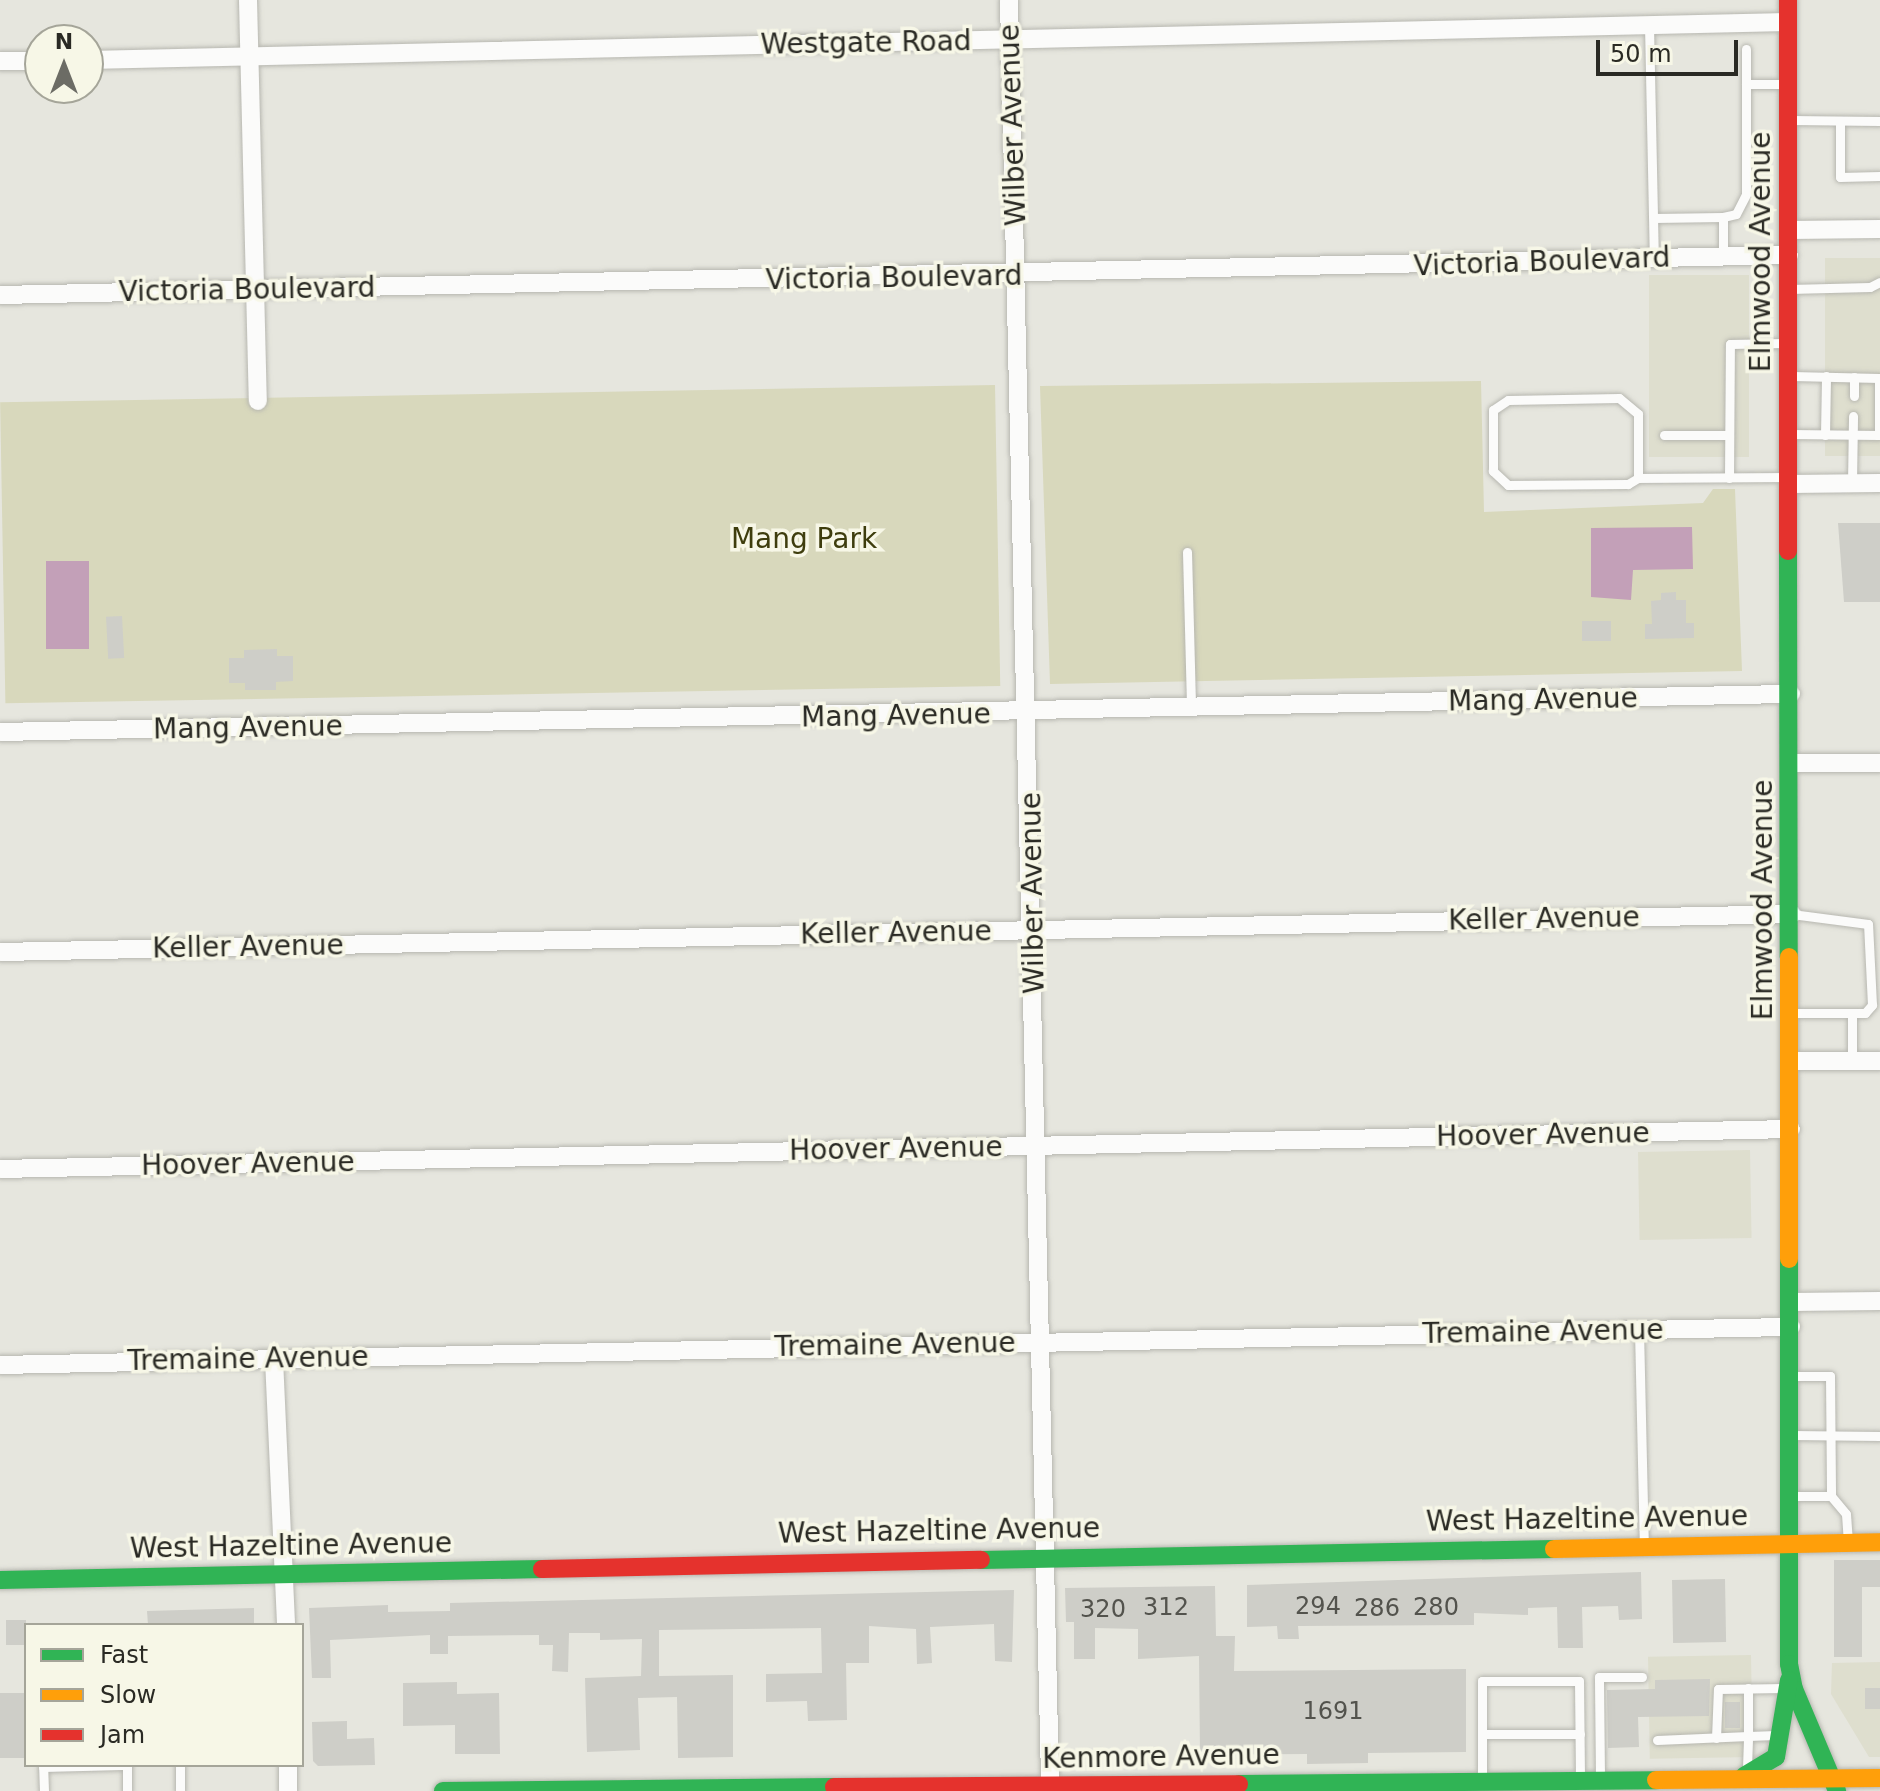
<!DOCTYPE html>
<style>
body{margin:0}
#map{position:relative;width:1880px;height:1791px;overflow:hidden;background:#e6e6de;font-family:"DejaVu Sans",sans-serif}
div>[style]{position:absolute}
.built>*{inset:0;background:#dedece;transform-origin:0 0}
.green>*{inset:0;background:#d8d8bc;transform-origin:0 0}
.water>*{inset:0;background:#c3a0b8;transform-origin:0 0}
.building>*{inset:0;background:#cecec8;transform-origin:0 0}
.roads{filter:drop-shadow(0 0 2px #b7b7b0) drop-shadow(0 0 2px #b7b7b0)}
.lane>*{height:9px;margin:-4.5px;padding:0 4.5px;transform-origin:4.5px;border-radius:4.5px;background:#fbfbfa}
.street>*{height:18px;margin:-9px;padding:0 9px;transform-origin:9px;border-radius:9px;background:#fbfbfa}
.fast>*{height:18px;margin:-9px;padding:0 9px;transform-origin:9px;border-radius:9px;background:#30b455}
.slow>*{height:18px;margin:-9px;padding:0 9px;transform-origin:9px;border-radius:9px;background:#ff9f0a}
.jam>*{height:18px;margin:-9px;padding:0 9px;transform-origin:9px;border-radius:9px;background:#e5322d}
span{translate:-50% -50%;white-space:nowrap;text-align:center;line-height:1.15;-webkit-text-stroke:7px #f7f7e7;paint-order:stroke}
.number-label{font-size:24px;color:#53534d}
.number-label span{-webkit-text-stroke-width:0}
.street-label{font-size:28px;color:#2a2a24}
.park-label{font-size:28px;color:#3e3d0d}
.legend{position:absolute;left:24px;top:1623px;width:280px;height:144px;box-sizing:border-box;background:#f7f7e7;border:2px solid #a5a599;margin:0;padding:10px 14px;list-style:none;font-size:24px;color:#2a2a24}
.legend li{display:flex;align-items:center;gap:16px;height:40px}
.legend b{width:40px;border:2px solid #a5a599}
.north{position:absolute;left:24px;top:24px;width:80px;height:80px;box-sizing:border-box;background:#f7f7e7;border:2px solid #a5a599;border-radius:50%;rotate:0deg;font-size:22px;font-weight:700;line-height:32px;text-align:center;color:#2a2a24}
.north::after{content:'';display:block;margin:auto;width:28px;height:36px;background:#6c6c65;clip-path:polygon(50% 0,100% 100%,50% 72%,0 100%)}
.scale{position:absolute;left:1596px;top:40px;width:142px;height:36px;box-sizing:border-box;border:4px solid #2a2a24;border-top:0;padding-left:10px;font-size:24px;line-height:28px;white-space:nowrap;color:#2a2a24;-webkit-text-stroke:6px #f7f7e7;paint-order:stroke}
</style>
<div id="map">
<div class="built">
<i style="left:1825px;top:258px;width:55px;height:198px"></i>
<i style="left:1749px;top:275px;width:182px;height:100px;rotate:90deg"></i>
<i style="left:1750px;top:1150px;width:88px;height:112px;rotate:89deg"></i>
<i style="left:1751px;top:1655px;width:102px;height:103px;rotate:89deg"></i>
<i style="clip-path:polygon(1880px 1662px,1880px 1757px,1869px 1757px,1831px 1694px,1832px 1663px)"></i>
</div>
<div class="green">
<i style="clip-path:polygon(1481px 381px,1484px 512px,1703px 503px,1713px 489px,1735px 489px,1742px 671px,1050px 684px,1040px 386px)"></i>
<i style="left:995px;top:385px;width:301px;height:995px;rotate:89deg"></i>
</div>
<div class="water">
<i style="clip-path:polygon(1692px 527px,1693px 569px,1633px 570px,1631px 600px,1591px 597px,1591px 528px)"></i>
<i style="left:46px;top:561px;width:43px;height:88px"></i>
</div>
<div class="building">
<i style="clip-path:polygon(1838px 523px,1880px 523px,1880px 602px,1844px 602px)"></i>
<i style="clip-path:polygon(1676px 592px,1676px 600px,1686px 600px,1686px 623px,1694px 623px,1694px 638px,1645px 639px,1645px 624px,1652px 624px,1651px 601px,1661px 600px,1661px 593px)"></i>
<i style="left:122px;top:616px;width:42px;height:16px;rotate:87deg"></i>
<i style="left:1582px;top:621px;width:29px;height:20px"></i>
<i style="clip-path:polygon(277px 649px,277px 656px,293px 656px,293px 681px,276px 682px,276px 690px,245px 690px,245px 683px,229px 683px,229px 658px,244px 658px,244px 650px)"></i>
<i style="clip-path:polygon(1834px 1560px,1880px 1560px,1880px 1587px,1862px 1587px,1862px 1657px,1834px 1657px)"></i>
<i style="clip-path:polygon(1641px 1572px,1642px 1619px,1619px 1620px,1618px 1606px,1582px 1607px,1583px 1648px,1558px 1648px,1557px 1607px,1528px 1608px,1528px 1615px,1474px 1613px,1474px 1625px,1298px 1626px,1299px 1639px,1278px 1639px,1277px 1626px,1247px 1627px,1247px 1585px)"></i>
<i style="left:1725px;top:1579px;width:63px;height:53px;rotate:89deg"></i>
<i style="clip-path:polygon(1215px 1586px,1216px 1636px,1235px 1636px,1234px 1671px,1466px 1669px,1466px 1752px,1368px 1753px,1368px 1763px,1307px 1764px,1307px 1754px,1200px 1755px,1199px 1656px,1138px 1659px,1138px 1629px,1095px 1628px,1095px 1659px,1074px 1659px,1074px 1622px,1066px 1622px,1065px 1588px)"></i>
<i style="clip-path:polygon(1014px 1590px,1012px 1662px,995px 1661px,994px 1624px,930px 1627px,932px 1663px,917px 1664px,916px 1629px,869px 1626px,869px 1663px,846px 1663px,847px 1720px,808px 1721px,807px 1701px,766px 1702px,766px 1674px,822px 1673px,821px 1628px,659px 1630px,659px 1676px,733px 1675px,733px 1757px,678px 1758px,677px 1697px,638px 1698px,640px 1750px,587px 1752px,585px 1678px,641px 1676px,642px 1639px,600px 1640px,600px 1633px,569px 1633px,568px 1672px,552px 1671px,553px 1645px,539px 1645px,539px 1635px,448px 1636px,448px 1654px,430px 1654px,430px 1635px,330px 1640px,331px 1678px,312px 1678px,309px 1608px,388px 1605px,388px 1612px,450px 1611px,450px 1603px)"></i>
<i style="clip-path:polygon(254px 1608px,254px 1625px,148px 1625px,147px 1611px)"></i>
<i style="left:26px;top:1620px;width:25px;height:20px;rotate:90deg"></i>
<i style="clip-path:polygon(1710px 1679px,1709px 1716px,1638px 1717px,1639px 1747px,1608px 1748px,1607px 1690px,1655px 1689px,1655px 1680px)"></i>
<i style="clip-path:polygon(457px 1682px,457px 1694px,499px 1693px,500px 1754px,455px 1754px,455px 1725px,403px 1726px,403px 1683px)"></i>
<i style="left:1865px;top:1688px;width:15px;height:21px"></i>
<i style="left:0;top:1693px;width:26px;height:65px"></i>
<i style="left:1740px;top:1702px;width:26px;height:15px;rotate:90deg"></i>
<i style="clip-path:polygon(347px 1721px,347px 1739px,374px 1738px,375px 1765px,318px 1766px,313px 1761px,312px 1722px)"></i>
</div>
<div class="roads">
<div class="lane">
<i style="left:1649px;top:25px;width:233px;rotate:88.8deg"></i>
<i style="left:1746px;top:84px;width:41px"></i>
<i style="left:1791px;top:120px;width:89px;rotate:0.6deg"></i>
<i style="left:1840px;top:121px;width:56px;rotate:90deg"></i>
<i style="left:1840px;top:177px;width:40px;rotate:-1.4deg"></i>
<i style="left:1723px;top:217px;width:13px;rotate:-13deg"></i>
<i style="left:1736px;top:214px;width:22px;rotate:-63deg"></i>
<i style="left:1746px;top:194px;width:145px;rotate:-90deg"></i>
<i style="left:1654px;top:218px;width:69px;rotate:-0.8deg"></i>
<i style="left:1723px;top:217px;width:40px;rotate:90deg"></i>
<i style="left:1789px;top:289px;width:81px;rotate:-1.4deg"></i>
<i style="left:1870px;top:287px;width:11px;rotate:-27deg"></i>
<i style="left:1854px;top:396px;width:19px;rotate:-90deg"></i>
<i style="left:1790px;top:434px;width:89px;rotate:0.6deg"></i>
<i style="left:1879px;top:435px;width:57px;rotate:-90deg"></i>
<i style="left:1879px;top:378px;width:87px;rotate:-178.7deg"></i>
<i style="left:1664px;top:435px;width:65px"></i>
<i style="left:1825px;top:435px;width:59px;rotate:-89deg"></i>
<i style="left:1638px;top:478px;width:12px;rotate:149deg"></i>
<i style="left:1628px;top:484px;width:120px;rotate:179.5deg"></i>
<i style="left:1508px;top:485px;width:21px;rotate:-137deg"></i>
<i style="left:1493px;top:471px;width:61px;rotate:-90deg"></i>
<i style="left:1493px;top:410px;width:18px;rotate:-34deg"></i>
<i style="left:1508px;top:400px;width:111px;rotate:-1deg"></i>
<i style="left:1619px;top:398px;width:25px;rotate:40deg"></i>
<i style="left:1638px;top:414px;width:64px;rotate:90deg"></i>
<i style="left:1638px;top:478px;width:148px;rotate:-0.4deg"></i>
<i style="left:1729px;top:478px;width:134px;rotate:-89.6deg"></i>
<i style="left:1730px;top:344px;width:54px;rotate:-1.1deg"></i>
<i style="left:1852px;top:483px;width:67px;rotate:-89.1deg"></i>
<i style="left:1187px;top:552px;width:157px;rotate:88.5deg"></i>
<i style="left:1792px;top:1013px;width:73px"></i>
<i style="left:1865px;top:1013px;width:11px;rotate:-49deg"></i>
<i style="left:1872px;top:1005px;width:81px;rotate:-92.8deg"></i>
<i style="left:1868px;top:924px;width:77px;rotate:-172.5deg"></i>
<i style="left:1852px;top:1013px;width:48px;rotate:90deg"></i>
<i style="left:1639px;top:1330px;width:213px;rotate:88.7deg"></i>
<i style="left:1790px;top:1376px;width:40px"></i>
<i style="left:1830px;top:1376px;width:120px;rotate:89.5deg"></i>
<i style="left:1831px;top:1496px;width:23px;rotate:50deg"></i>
<i style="left:1846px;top:1514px;width:26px;rotate:86deg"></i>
<i style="left:1792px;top:1435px;width:88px;rotate:0.7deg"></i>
<i style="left:1791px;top:1496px;width:40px"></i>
<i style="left:1482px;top:1734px;width:98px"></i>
<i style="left:1716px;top:1738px;width:49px;rotate:-87.7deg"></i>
<i style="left:1718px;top:1689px;width:66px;rotate:-0.9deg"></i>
<i style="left:1657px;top:1740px;width:91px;rotate:-2.5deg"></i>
<i style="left:1748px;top:1736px;width:48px;rotate:-90deg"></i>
<i style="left:180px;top:1765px;width:26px;rotate:90deg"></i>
<i style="left:1747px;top:1768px;width:32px;rotate:-88deg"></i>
<i style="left:1748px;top:1736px;width:28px;rotate:-2deg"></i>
<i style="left:1600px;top:1777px;width:100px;rotate:-90.6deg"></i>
<i style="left:1599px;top:1677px;width:43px"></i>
<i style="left:1482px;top:1780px;width:99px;rotate:-90deg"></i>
<i style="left:1482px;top:1681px;width:97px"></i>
<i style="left:1579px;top:1681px;width:96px;rotate:89.4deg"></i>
<i style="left:44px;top:1791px;width:24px;rotate:-92deg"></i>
<i style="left:43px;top:1767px;width:79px;rotate:-1.5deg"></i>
<i style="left:122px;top:1765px;width:5px"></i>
<i style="left:127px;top:1765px;width:26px;rotate:90deg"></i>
</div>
<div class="street">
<i style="left:248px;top:0;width:401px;rotate:88.6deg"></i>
<i style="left:1009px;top:0;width:1786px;rotate:88.68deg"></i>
<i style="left:88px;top:60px;width:1700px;rotate:-1.28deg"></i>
<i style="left:0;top:61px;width:40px"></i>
<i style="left:1789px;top:230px;width:91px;rotate:-0.6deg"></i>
<i style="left:0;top:295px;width:1789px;rotate:-1.28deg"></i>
<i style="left:1790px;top:484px;width:90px;rotate:-0.6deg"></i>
<i style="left:0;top:732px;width:1791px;rotate:-1.22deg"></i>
<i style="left:1791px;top:763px;width:89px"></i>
<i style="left:0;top:952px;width:1792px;rotate:-1.21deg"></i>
<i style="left:1791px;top:1061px;width:89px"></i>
<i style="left:0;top:1169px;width:1791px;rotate:-1.28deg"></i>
<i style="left:1791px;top:1302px;width:89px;rotate:-0.6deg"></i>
<i style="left:274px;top:1359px;width:266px;rotate:87.4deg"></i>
<i style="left:0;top:1365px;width:1791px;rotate:-1.22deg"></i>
<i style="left:288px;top:1765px;width:26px;rotate:90deg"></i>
</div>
<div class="fast">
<i style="left:1788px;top:551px;width:406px;rotate:89.9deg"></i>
<i style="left:1789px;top:1259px;width:405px;rotate:90deg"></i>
<i style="left:1789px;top:1664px;width:25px;rotate:79deg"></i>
<i style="left:1794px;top:1689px;width:111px;rotate:67.1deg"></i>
<i style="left:981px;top:1560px;width:573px;rotate:-1.1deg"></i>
<i style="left:0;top:1580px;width:542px;rotate:-1.16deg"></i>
<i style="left:1744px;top:1776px;width:37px;rotate:-31deg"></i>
<i style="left:1776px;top:1757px;width:78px;rotate:-80.4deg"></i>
<i style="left:1239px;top:1784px;width:417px;rotate:-0.5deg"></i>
<i style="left:443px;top:1791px;width:391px;rotate:-0.6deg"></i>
</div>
<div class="slow">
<i style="left:1789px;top:957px;width:302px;rotate:90deg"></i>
<i style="left:1554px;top:1549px;width:326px;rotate:-1.2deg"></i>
<i style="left:1656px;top:1780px;width:224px;rotate:-0.5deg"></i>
</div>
<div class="jam">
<i style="left:1788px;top:0;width:551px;rotate:90deg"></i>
<i style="left:542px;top:1569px;width:439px;rotate:-1.2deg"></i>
<i style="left:834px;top:1787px;width:405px;rotate:-0.4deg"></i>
</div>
</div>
<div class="number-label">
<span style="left:1318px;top:1607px">294</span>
<span style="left:1166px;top:1608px">312</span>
<span style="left:1436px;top:1608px">280</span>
<span style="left:1377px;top:1609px">286</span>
<span style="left:1103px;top:1610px">320</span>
<span style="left:1333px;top:1712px">1691</span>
</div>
<div class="street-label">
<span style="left:866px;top:43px;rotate:-1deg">Westgate Road</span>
<span style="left:1013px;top:125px;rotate:-92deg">Wilber Avenue</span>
<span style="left:1761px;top:252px;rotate:-90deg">Elmwood Avenue</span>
<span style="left:1542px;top:262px;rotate:-2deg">Victoria Boulevard</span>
<span style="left:894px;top:278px;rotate:-1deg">Victoria Boulevard</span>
<span style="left:247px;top:290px;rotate:-1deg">Victoria Boulevard</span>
<span style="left:1543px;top:700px;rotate:-1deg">Mang Avenue</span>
<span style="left:896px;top:716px;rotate:-1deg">Mang Avenue</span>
<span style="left:248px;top:728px;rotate:-1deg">Mang Avenue</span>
<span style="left:1033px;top:893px;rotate:-91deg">Wilber Avenue</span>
<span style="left:1763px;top:900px;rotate:-90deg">Elmwood Avenue</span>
<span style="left:1544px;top:919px;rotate:-1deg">Keller Avenue</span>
<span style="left:896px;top:933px;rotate:-1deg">Keller Avenue</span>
<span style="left:248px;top:947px;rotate:-1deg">Keller Avenue</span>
<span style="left:1543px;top:1135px;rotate:-1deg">Hoover Avenue</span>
<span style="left:896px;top:1149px;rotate:-1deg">Hoover Avenue</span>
<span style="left:248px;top:1164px;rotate:-1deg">Hoover Avenue</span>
<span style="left:1543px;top:1332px;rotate:-1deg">Tremaine Avenue</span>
<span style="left:895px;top:1345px;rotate:-1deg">Tremaine Avenue</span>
<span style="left:248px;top:1359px;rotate:-1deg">Tremaine Avenue</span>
<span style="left:1587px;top:1519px;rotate:-1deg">West Hazeltine Avenue</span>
<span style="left:939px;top:1531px;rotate:-1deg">West Hazeltine Avenue</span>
<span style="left:291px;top:1546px;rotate:-1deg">West Hazeltine Avenue</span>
<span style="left:1161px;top:1757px;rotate:-1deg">Kenmore Avenue</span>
</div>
<div class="park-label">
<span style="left:804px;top:539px">Mang Park</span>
</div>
<ul class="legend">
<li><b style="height:10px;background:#30b455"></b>Fast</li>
<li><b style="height:10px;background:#ff9f0a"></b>Slow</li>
<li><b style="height:10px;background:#e5322d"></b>Jam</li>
</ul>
<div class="north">N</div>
<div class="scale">50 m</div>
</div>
